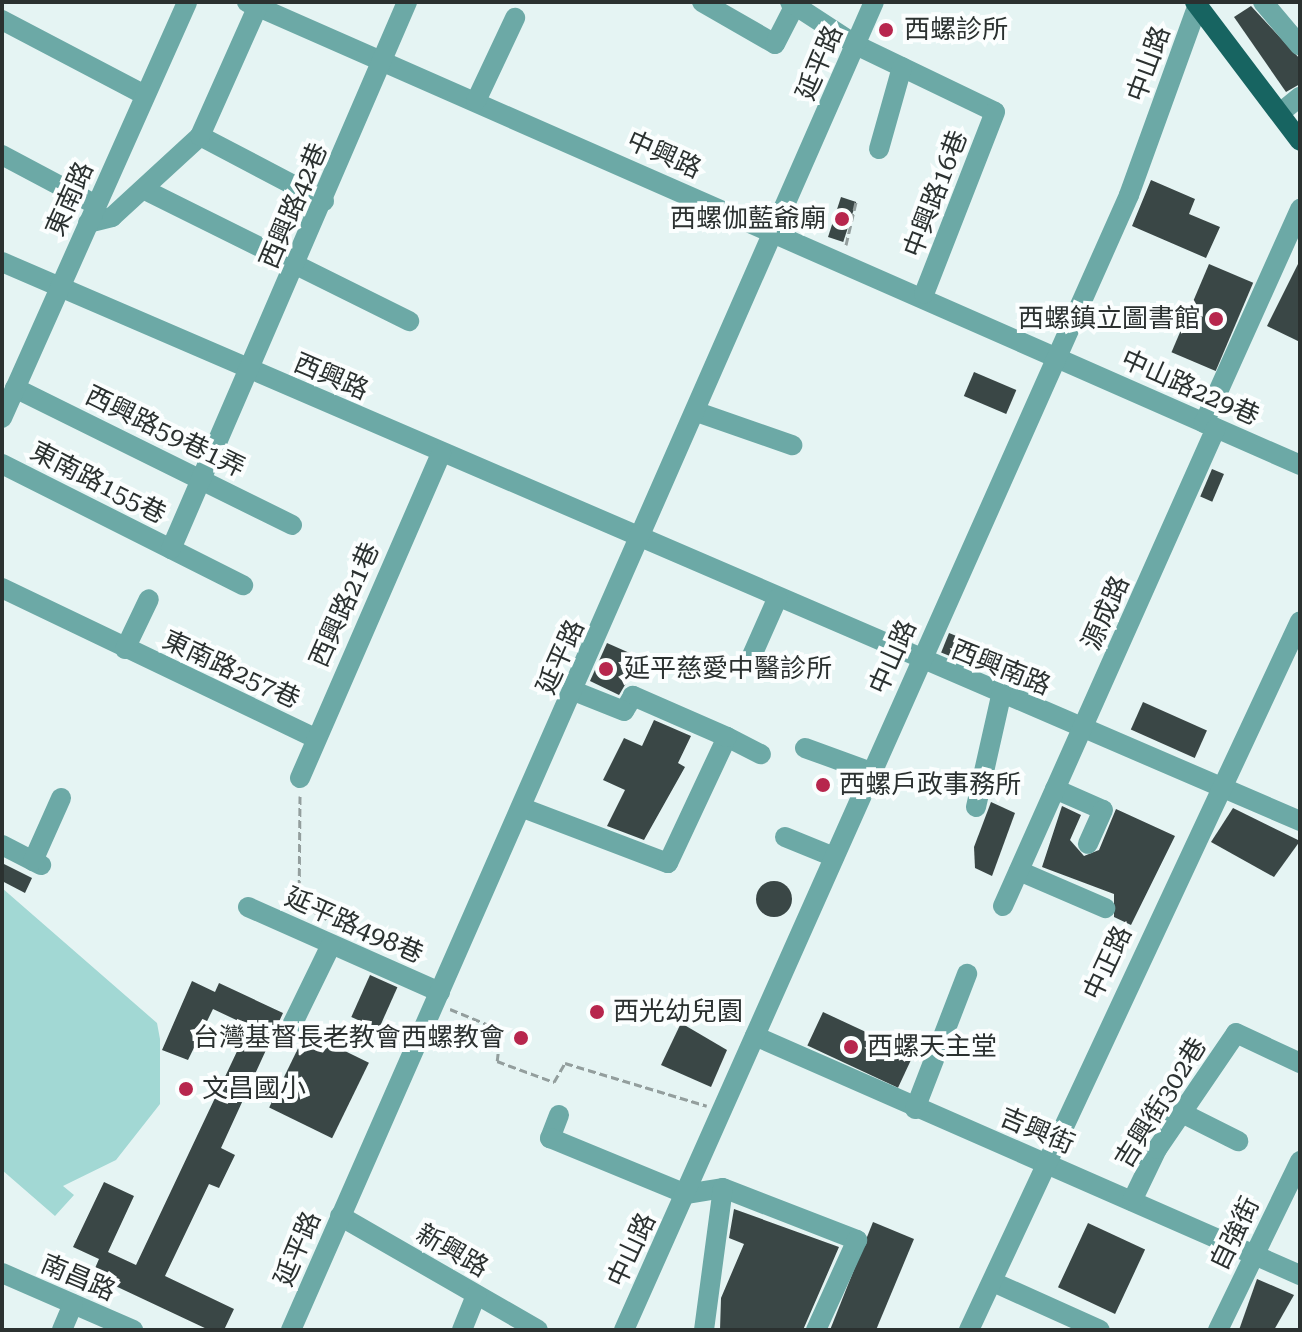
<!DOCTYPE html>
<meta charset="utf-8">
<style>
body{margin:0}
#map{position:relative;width:1302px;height:1332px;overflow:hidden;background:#e5f4f3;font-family:"Roboto Serif","Noto Sans TC",serif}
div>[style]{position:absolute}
.green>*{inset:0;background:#a2d8d4}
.building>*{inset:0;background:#3a4746;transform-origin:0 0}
.round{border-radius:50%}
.path>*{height:3px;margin-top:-1.5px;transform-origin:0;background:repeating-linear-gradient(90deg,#939e9d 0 8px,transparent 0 12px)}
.minor>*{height:20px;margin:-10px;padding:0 10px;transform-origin:10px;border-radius:10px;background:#6ca9a6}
.major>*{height:20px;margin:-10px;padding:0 10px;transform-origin:10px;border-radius:10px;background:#176461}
.dots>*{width:22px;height:22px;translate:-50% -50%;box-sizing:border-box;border:4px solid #fbfefe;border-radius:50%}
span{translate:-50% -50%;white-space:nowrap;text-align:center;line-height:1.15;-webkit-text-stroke:8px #fbfefe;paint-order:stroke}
.poi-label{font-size:26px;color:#2b3130}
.left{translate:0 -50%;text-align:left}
.right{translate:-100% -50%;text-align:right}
.street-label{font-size:26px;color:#2b3130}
.frame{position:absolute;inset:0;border:4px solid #2b3130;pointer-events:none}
</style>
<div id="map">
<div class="green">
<i style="clip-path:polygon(2px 888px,157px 1023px,160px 1039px,160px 1104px,116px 1160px,63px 1186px,74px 1195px,55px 1216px,2px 1170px)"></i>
</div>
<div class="building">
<i style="clip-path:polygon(1251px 6px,1300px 59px,1300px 84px,1286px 92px,1234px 17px)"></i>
<i style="clip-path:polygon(1151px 180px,1195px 199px,1189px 214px,1220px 227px,1206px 258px,1132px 226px)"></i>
<i style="left:841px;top:197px;width:16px;height:42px;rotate:18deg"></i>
<i style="clip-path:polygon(1300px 260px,1300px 342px,1267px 326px)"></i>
<i style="left:1209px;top:264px;width:48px;height:96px;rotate:23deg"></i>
<i style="left:974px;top:372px;width:46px;height:26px;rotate:23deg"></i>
<i style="left:1212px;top:469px;width:13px;height:30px;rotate:23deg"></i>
<i style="left:949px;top:633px;width:42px;height:21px;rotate:22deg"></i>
<i style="clip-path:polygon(607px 643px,641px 658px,619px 695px,590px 681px)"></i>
<i style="left:1143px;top:702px;width:70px;height:30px;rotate:24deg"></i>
<i style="clip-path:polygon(654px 720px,691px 736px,678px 763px,685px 767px,644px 840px,607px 826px,625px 790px,603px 780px,624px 738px,642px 746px)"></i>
<i style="clip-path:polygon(991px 802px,1015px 813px,992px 876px,975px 868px,974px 847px)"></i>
<i style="clip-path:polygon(1062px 806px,1081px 815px,1070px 840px,1084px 856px,1099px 850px,1116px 809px,1175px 836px,1131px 925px,1114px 917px,1114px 894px,1042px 867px)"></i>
<i style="clip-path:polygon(1233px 808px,1300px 841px,1274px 877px,1211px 842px)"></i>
<i style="clip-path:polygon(2px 863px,32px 878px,25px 893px,2px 881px)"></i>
<i class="round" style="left:756px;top:881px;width:36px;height:36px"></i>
<i style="left:370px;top:975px;width:30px;height:46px;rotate:24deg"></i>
<i style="clip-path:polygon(192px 981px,215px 992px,219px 983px,283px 1013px,221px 1148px,235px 1155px,219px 1188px,209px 1184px,165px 1276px,234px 1309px,224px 1330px,209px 1330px,92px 1275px,99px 1259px,73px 1247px,104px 1182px,134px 1196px,108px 1252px,136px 1265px,249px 1026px,213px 1009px,188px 1060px,162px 1050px)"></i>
<i style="left:823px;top:1012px;width:100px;height:37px;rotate:25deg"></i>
<i style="clip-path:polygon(681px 1023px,727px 1050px,711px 1087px,661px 1065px)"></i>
<i style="left:306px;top:1032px;width:70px;height:84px;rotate:26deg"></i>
<i style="clip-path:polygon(734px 1209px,839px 1247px,803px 1330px,720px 1330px,721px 1298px,744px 1244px,729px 1238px)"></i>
<i style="clip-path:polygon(873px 1222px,914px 1239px,876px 1330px,830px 1330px)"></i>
<i style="left:1088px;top:1223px;width:63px;height:71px;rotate:25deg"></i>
<i style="clip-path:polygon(1257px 1279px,1294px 1295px,1274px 1330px,1239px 1330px)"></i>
</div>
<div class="path">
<i style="left:846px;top:245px;width:44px;rotate:-76.9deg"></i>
<i style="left:300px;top:796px;width:107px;rotate:90.5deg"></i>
<i style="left:299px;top:903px;width:66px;rotate:30.1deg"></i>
<i style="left:450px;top:1009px;width:55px;rotate:22.4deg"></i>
<i style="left:501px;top:1030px;width:31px;rotate:97deg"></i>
<i style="left:497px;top:1061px;width:61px;rotate:20.2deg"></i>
<i style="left:554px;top:1082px;width:22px;rotate:-60deg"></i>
<i style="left:565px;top:1063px;width:148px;rotate:16.8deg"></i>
</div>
<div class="minor">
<i style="left:247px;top:2px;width:1150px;rotate:23.73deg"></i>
<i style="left:702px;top:2px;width:84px;rotate:29.9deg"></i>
<i style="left:775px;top:44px;width:44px;rotate:-62.9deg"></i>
<i style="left:790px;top:2px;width:79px;rotate:33.1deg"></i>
<i style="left:856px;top:45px;width:154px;rotate:25.7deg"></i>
<i style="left:995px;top:112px;width:195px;rotate:111.3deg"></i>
<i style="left:1263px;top:2px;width:57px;rotate:49.9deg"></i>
<i style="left:2px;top:20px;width:161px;rotate:27.7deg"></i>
<i style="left:476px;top:101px;width:92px;rotate:-64.8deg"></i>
<i style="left:1280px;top:113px;width:26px;rotate:-39deg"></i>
<i style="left:200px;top:136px;width:140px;rotate:27.7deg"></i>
<i style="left:879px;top:149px;width:85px;rotate:-74.3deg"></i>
<i style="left:2px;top:155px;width:106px;rotate:28deg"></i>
<i style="left:145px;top:190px;width:295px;rotate:26.4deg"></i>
<i style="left:88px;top:223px;width:25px;rotate:-14deg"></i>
<i style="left:112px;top:217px;width:120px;rotate:-42.6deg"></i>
<i style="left:200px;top:136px;width:140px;rotate:-66deg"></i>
<i style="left:2px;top:262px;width:1413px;rotate:23.3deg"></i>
<i style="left:15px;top:388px;width:309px;rotate:26.3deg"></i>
<i style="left:697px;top:412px;width:101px;rotate:19.2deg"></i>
<i style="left:2px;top:418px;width:455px;rotate:-66deg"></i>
<i style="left:1204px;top:423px;width:235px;rotate:-65.8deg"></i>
<i style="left:2px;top:464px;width:270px;rotate:26.7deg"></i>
<i style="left:171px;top:549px;width:596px;rotate:-66.66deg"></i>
<i style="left:2px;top:588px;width:347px;rotate:25.6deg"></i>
<i style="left:125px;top:649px;width:55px;rotate:-64.4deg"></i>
<i style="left:750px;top:660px;width:67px;rotate:-66.1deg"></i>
<i style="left:727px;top:737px;width:38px;rotate:27deg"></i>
<i style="left:805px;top:748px;width:70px;rotate:20deg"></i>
<i style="left:300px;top:778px;width:354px;rotate:-66.5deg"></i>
<i style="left:1055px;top:789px;width:52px;rotate:23.6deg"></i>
<i style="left:1103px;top:810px;width:37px;rotate:114deg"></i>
<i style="left:976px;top:807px;width:114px;rotate:-77.3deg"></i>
<i style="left:523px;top:808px;width:155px;rotate:20.8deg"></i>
<i style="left:668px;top:863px;width:139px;rotate:-64.9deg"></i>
<i style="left:727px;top:737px;width:103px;rotate:-156.4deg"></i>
<i style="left:633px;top:696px;width:17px;rotate:121deg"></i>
<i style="left:624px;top:711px;width:54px;rotate:-158.2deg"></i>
<i style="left:785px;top:837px;width:53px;rotate:22.2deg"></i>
<i style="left:2px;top:845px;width:44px;rotate:27.1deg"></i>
<i style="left:33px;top:861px;width:69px;rotate:-66deg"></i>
<i style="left:1019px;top:871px;width:94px;rotate:23.3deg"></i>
<i style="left:1003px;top:906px;width:523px;rotate:-65.98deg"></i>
<i style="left:248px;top:907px;width:210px;rotate:23.9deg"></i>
<i style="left:292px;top:1025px;width:89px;rotate:-64deg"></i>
<i style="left:755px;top:1036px;width:595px;rotate:23.68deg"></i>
<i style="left:915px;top:1109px;width:145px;rotate:-68.9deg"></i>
<i style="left:1182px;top:1113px;width:63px;rotate:26.6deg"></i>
<i style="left:559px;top:1115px;width:25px;rotate:111deg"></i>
<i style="left:550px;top:1138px;width:147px;rotate:22.4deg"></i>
<i style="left:686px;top:1194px;width:37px;rotate:-9deg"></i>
<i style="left:723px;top:1188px;width:144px;rotate:21.2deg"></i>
<i style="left:857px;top:1240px;width:99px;rotate:114.5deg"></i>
<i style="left:1132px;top:1201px;width:58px;rotate:-64.3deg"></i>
<i style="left:1157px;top:1149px;width:140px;rotate:-55.7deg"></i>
<i style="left:1236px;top:1033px;width:71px;rotate:25.1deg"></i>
<i style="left:340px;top:1216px;width:228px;rotate:29.9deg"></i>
<i style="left:2px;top:1273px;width:143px;rotate:23.5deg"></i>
<i style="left:993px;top:1282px;width:117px;rotate:24.2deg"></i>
<i style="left:62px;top:1330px;width:28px;rotate:-67deg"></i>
<i style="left:291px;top:1330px;width:1450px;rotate:-66.3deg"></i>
<i style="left:462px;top:1330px;width:38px;rotate:-68deg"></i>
<i style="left:624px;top:1330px;width:1242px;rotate:-66.01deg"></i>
<i style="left:1129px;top:195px;width:205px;rotate:-70.1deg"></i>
<i style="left:704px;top:1330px;width:143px;rotate:-82.4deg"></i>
<i style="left:969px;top:1330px;width:782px;rotate:-64.97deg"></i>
<i style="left:1218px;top:1330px;width:188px;rotate:-64.1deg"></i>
</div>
<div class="major">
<i style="left:1195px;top:2px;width:174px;rotate:52.9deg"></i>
</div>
<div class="dots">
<i style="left:886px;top:30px;background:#b7264d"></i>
<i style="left:842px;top:219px;background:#b7264d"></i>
<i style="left:1216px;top:319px;background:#b7264d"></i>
<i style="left:606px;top:669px;background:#b7264d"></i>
<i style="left:823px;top:785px;background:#b7264d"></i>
<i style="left:597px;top:1012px;background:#b7264d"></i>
<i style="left:521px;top:1038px;background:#b7264d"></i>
<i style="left:851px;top:1047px;background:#b7264d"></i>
<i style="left:186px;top:1089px;background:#b7264d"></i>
</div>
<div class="poi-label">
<span class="left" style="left:904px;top:30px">西螺診所</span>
<span class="right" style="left:826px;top:219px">西螺伽藍爺廟</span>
<span class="right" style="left:1200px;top:319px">西螺鎮立圖書館</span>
<span class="left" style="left:624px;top:669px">延平慈愛中醫診所</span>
<span class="left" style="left:839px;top:785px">西螺戶政事務所</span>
<span class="left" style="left:613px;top:1012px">西光幼兒園</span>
<span class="right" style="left:505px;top:1038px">台灣基督長老教會西螺教會</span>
<span class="left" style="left:867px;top:1047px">西螺天主堂</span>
<span class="left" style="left:202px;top:1089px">文昌國小</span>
</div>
<div class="street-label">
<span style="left:820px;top:63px;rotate:-67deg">延平路</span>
<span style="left:1149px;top:64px;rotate:-70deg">中山路</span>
<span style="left:664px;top:155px;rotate:24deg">中興路</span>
<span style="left:936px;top:194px;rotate:-69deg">中興路16巷</span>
<span style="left:70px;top:199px;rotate:-66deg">東南路</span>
<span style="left:294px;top:206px;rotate:-67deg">西興路42巷</span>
<span style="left:331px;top:377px;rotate:23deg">西興路</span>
<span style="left:1190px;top:388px;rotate:24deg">中山路229巷</span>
<span style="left:165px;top:432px;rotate:26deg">西興路59巷1弄</span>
<span style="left:98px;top:483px;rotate:27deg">東南路155巷</span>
<span style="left:345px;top:605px;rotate:-66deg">西興路21巷</span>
<span style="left:1106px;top:613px;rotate:-66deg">源成路</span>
<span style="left:561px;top:657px;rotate:-66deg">延平路</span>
<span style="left:893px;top:657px;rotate:-66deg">中山路</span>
<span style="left:1001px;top:668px;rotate:22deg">西興南路</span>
<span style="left:231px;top:670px;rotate:25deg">東南路257巷</span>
<span style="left:354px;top:926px;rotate:24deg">延平路498巷</span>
<span style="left:1108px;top:963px;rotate:-65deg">中正路</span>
<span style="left:1161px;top:1103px;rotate:-58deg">吉興街302巷</span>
<span style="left:1037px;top:1131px;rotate:23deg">吉興街</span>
<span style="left:1235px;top:1234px;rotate:-64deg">自強街</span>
<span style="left:298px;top:1249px;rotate:-67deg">延平路</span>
<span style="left:632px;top:1250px;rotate:-65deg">中山路</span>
<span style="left:452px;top:1251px;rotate:30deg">新興路</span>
<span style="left:78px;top:1278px;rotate:23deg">南昌路</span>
</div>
<div class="frame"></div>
</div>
